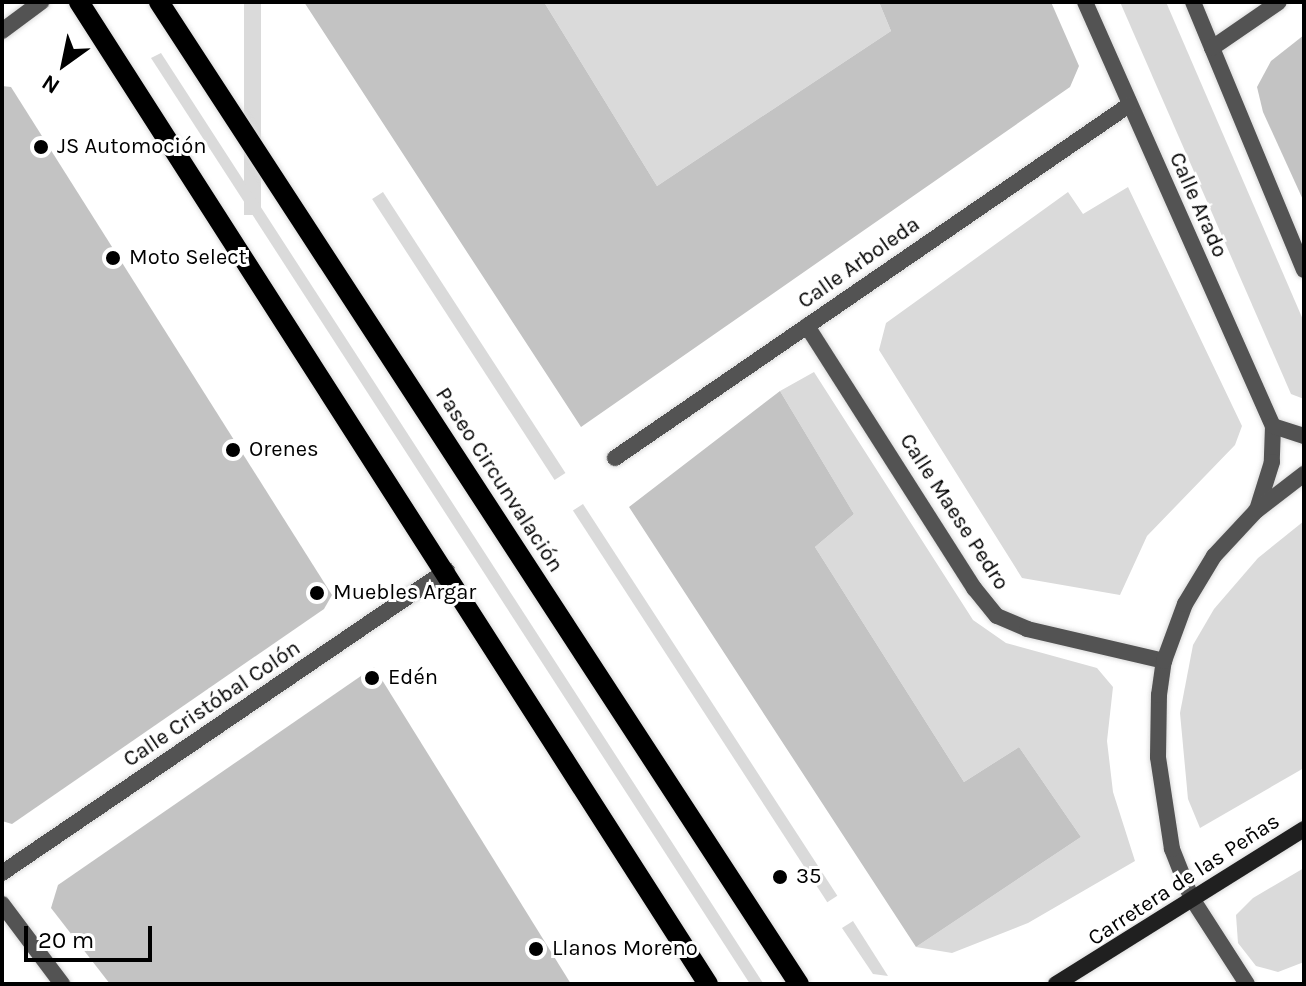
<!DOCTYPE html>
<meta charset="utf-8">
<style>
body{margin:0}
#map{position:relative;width:1306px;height:986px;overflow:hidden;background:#fff;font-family:Karla,sans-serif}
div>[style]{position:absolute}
.green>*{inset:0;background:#dadada;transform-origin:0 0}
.building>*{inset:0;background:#c3c3c3}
.roads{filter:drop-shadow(0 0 2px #dbdbdb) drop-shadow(0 0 2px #dbdbdb)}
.minor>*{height:16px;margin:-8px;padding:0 8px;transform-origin:8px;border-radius:8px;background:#535353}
.secondary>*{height:16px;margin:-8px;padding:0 8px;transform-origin:8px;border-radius:8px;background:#202020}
.primary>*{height:20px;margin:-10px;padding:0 10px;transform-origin:10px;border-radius:10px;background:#000}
.dots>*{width:22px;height:22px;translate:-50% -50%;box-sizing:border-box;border:4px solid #fff;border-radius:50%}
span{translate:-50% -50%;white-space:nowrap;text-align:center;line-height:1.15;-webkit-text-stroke:6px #fff;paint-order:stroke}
.poi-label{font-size:22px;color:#000}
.left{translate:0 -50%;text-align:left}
.street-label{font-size:22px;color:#000}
.frame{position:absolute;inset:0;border:4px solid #000;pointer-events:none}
.north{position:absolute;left:24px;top:24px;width:80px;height:80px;-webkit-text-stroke:6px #fff;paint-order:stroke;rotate:213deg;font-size:22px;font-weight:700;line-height:32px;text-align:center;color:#000}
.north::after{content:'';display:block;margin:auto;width:28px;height:36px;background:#000;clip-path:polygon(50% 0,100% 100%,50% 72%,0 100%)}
.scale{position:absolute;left:24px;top:926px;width:128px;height:36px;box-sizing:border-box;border:4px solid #000;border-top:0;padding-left:10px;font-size:24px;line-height:28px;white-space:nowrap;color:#000;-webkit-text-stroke:6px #fff;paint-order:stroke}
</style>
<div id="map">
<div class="green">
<i style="left:244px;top:2px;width:17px;height:213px"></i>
<i style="clip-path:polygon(544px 2px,879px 2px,891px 31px,657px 186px)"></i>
<i style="clip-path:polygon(1120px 2px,1166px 2px,1304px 322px,1304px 399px,1291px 394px)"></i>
<i style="clip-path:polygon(161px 53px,516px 601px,763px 983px,750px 984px,151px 58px)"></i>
<i style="clip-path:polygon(1128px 187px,1242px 426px,1235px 445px,1147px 536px,1120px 595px,1022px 578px,879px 350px,886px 323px,1068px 192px,1083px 214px)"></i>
<i style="left:383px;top:192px;width:335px;height:13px;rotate:57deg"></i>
<i style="clip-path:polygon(814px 372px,973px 620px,1006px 643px,1097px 668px,1113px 687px,1107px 741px,1113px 792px,1135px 861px,1028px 923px,952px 953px,916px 947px,1081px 837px,1019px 747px,964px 782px,815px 547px,854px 514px,780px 391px)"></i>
<i style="left:583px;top:504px;width:467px;height:12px;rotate:57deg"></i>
<i style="clip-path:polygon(1304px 521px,1304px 768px,1200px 828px,1188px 799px,1180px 713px,1193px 645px,1214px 609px,1258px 558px)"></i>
<i style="clip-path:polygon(1304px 868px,1304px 962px,1278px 972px,1256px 966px,1238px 943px,1236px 915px,1253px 898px)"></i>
<i style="clip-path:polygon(853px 921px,888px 976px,873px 974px,842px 928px)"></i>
</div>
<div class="building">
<i style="clip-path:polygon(304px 2px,544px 2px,657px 186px,891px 31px,879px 2px,1051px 2px,1079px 66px,1070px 87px,581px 427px)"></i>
<i style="clip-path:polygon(1304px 35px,1304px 202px,1263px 112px,1257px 87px,1271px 61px)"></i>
<i style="clip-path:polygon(2px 86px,11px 87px,332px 595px,324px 609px,12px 824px,2px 821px)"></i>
<i style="clip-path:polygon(780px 391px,854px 514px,815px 547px,964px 782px,1019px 747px,1081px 837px,916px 947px,629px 507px)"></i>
<i style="clip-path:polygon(374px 667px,571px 984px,110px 984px,51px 908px,58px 885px)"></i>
</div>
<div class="roads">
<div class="minor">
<i style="left:1085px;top:2px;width:464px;rotate:66.1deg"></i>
<i style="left:1273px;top:426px;width:36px;rotate:92deg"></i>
<i style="left:1272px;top:462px;width:50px;rotate:107.4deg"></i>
<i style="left:1193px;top:2px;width:290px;rotate:67.5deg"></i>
<i style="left:2px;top:31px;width:49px;rotate:-36.6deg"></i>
<i style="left:1212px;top:48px;width:81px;rotate:-34.5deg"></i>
<i style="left:807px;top:326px;width:311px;rotate:57.5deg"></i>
<i style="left:974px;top:588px;width:36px;rotate:51deg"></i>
<i style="left:997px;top:616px;width:33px;rotate:23deg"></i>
<i style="left:1027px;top:629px;width:141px;rotate:13.1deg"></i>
<i style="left:1273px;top:426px;width:33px;rotate:18deg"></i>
<i style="left:615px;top:458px;width:624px;rotate:-34.48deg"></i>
<i style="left:2px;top:873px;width:538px;rotate:-34.25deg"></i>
<i style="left:2px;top:904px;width:100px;rotate:53.1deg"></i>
<i style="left:1247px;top:984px;width:103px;rotate:-122.8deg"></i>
<i style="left:1191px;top:897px;width:52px;rotate:-111.6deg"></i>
<i style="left:1172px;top:849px;width:93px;rotate:-98.7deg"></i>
<i style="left:1158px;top:757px;width:62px;rotate:-89.1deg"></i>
<i style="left:1159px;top:695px;width:34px;rotate:-82deg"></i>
<i style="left:1164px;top:661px;width:61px;rotate:-69.8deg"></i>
<i style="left:1185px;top:604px;width:56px;rotate:-58.9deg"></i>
<i style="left:1214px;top:556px;width:62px;rotate:-47deg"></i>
<i style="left:1256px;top:511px;width:61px;rotate:-37.6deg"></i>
</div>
<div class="secondary">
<i style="left:1056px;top:984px;width:292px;rotate:-32deg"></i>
</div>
<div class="primary">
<i style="left:79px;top:2px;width:1166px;rotate:57.36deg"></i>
<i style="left:159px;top:2px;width:1172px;rotate:56.91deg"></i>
</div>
</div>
<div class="dots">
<i style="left:41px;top:147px;background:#000"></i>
<i style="left:113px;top:258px;background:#000"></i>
<i style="left:233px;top:450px;background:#000"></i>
<i style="left:317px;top:593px;background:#000"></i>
<i style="left:372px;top:678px;background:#000"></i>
<i style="left:780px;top:877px;background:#000"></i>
<i style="left:536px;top:949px;background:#000"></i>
</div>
<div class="poi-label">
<span class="left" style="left:57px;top:147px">JS Automoción</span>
<span class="left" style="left:129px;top:258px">Moto Select</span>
<span class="left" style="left:249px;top:450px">Orenes</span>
<span class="left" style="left:333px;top:593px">Muebles Argar</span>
<span class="left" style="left:388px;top:678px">Edén</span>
<span class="left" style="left:796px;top:877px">35</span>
<span class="left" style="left:552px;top:949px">Llanos Moreno</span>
</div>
<div class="street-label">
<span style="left:1198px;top:205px;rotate:66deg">Calle Arado</span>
<span style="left:859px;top:263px;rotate:-35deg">Calle Arboleda</span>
<span style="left:499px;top:480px;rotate:57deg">Paseo Circunvalación</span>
<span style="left:954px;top:512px;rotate:57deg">Calle Maese Pedro</span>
<span style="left:212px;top:704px;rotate:-34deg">Calle Cristóbal Colón</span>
<span style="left:1184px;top:880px;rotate:-33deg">Carretera de las Peñas</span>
</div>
<div class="frame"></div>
<div class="north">N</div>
<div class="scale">20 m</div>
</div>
